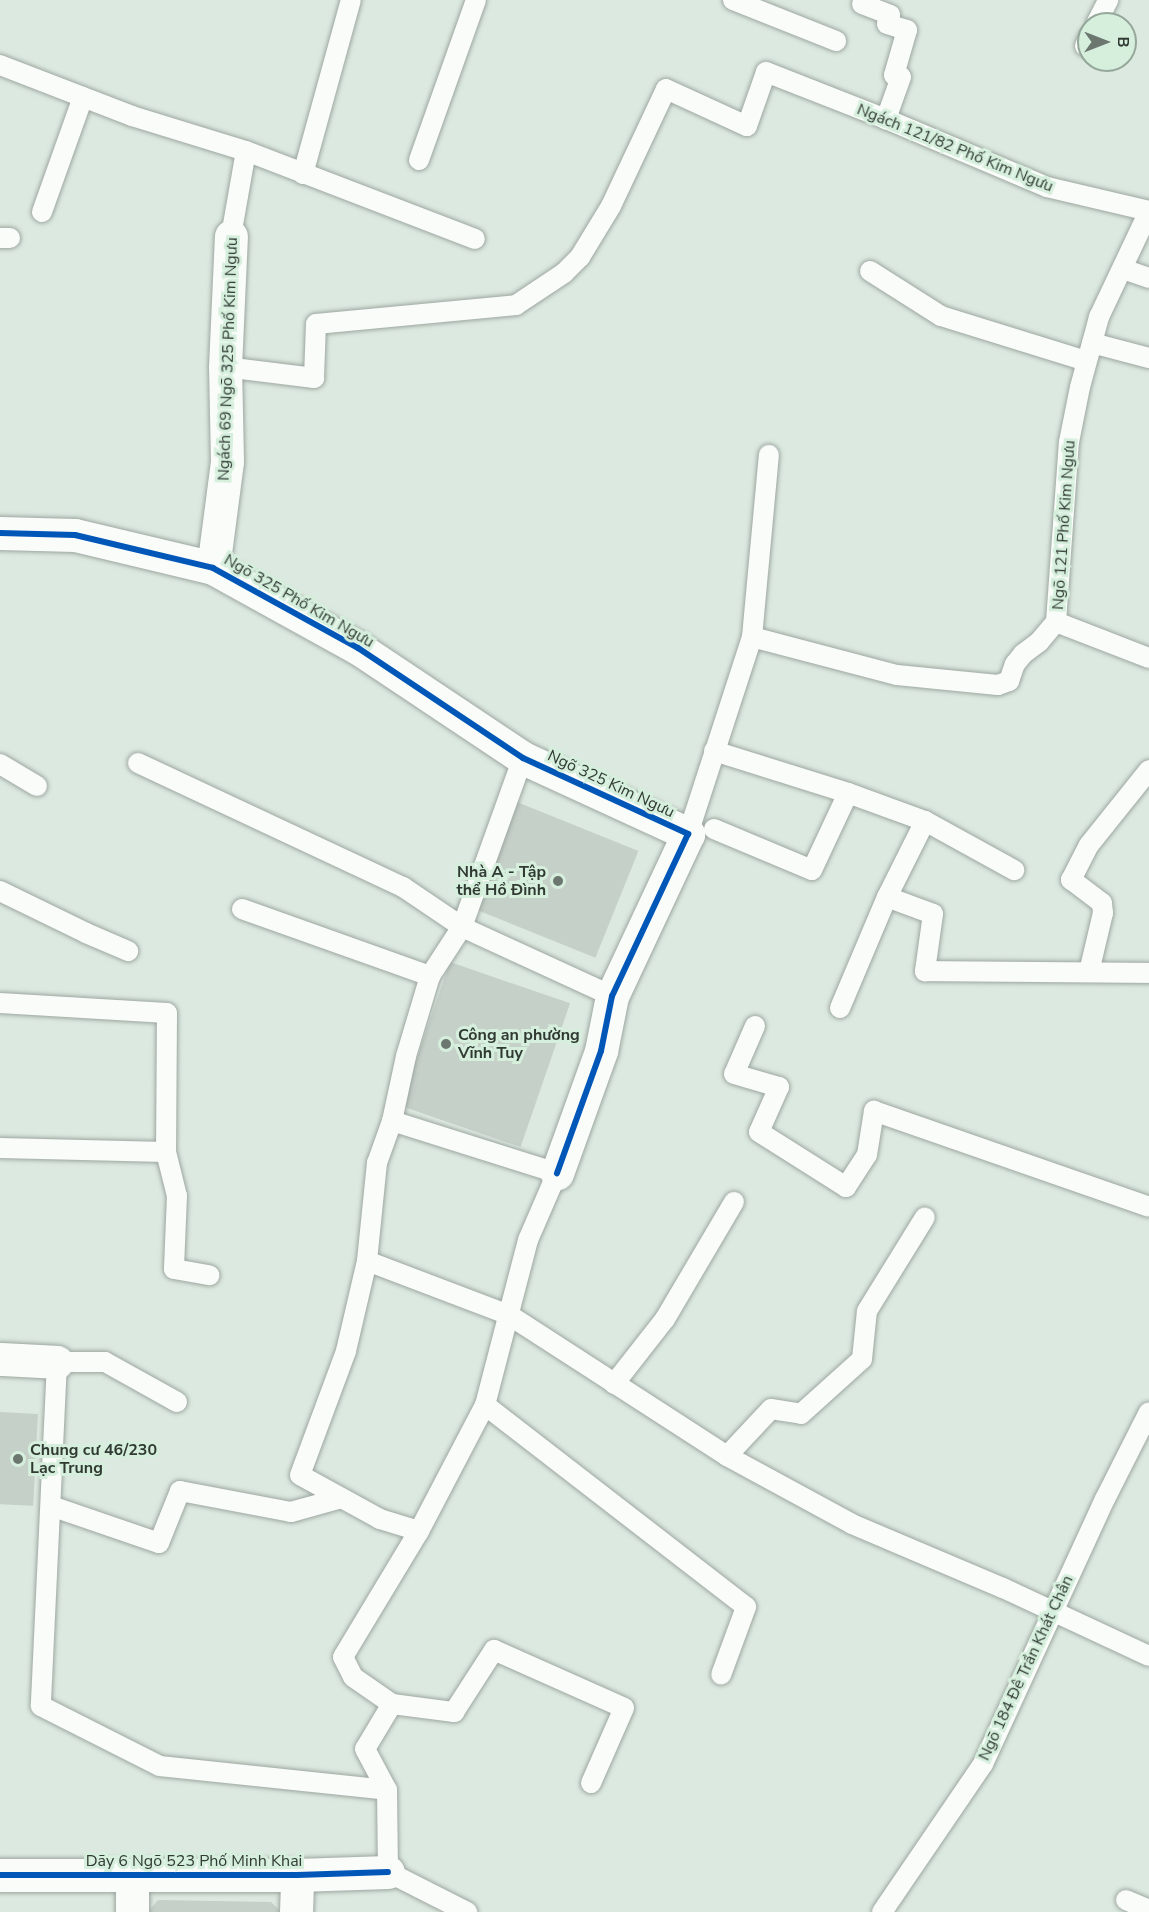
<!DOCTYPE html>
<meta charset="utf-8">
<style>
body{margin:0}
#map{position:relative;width:1149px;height:1912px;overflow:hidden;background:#dce9e0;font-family:"Nunito Sans",sans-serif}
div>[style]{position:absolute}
.building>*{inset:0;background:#c5d0c8;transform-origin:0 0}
.roads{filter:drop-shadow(0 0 2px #9da7a0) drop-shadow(0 0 2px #9da7a0)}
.service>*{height:20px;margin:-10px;padding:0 10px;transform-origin:10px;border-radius:10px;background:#fafcfa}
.minor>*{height:33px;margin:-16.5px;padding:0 16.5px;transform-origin:16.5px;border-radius:16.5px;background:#fafcfa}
.cycleway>*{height:6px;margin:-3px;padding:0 3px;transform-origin:3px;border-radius:3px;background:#0057b8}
.dots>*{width:16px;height:16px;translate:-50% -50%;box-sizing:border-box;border:3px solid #d6efdd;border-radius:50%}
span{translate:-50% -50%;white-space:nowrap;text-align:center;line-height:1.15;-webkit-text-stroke:6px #d6efdd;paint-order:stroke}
.street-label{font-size:16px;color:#303a33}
.poi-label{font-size:16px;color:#303a33;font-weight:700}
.right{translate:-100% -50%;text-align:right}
.left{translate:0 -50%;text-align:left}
.north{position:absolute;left:1077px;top:12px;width:60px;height:60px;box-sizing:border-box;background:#d6efdd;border:2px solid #94a799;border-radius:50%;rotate:90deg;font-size:16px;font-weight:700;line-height:24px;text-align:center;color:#303a33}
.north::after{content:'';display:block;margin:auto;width:21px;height:27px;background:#6c7770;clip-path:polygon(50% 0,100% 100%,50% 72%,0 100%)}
</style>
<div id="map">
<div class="building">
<i style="left:517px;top:802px;width:131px;height:115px;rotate:22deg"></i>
<i style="left:450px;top:962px;width:127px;height:152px;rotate:19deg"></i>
<i style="left:0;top:1412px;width:38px;height:92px;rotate:3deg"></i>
<i style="clip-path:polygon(158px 1900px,271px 1902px,281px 1912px,148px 1912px)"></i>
</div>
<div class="roads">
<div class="service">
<i style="left:733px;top:0;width:111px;rotate:21.7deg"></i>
<i style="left:862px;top:4px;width:30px;rotate:21deg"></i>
<i style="left:890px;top:15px;width:9px;rotate:108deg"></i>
<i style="left:887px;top:24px;width:21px;rotate:17deg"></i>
<i style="left:907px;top:30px;width:47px;rotate:106.1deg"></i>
<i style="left:894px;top:75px;width:7px;rotate:16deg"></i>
<i style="left:901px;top:77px;width:45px;rotate:109.7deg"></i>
<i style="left:1096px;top:24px;width:27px;rotate:-63deg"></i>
<i style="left:1085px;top:46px;width:10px;rotate:-66deg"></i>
<i style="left:0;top:65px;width:142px;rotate:21.1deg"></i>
<i style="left:132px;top:116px;width:119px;rotate:17.1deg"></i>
<i style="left:246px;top:151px;width:245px;rotate:21deg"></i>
<i style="left:419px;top:160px;width:170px;rotate:-70.4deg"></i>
<i style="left:303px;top:174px;width:180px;rotate:-74.6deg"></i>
<i style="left:42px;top:212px;width:122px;rotate:-70.4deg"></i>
<i style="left:231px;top:236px;width:86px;rotate:-80deg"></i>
<i style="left:0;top:238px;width:10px"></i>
<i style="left:1123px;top:269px;width:28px;rotate:19deg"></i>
<i style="left:870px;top:271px;width:84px;rotate:32.4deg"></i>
<i style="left:941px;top:316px;width:152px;rotate:17.2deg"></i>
<i style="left:1092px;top:343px;width:59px;rotate:14.7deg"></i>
<i style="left:225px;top:367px;width:90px;rotate:7deg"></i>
<i style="left:314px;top:378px;width:54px;rotate:-87.9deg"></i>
<i style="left:316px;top:324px;width:201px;rotate:-5.4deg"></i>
<i style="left:516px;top:305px;width:58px;rotate:-33.7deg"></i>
<i style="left:564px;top:273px;width:23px;rotate:-45deg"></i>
<i style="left:580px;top:257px;width:60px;rotate:-58.7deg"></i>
<i style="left:611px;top:206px;width:129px;rotate:-64.8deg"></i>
<i style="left:666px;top:89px;width:89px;rotate:24.6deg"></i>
<i style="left:747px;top:126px;width:57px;rotate:-70.6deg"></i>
<i style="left:766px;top:72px;width:129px;rotate:21.4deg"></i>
<i style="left:886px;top:119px;width:175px;rotate:22.9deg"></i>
<i style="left:1047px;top:187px;width:105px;rotate:13.2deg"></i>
<i style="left:1056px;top:622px;width:100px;rotate:21.2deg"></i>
<i style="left:752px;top:637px;width:150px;rotate:14.7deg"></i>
<i style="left:897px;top:675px;width:101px;rotate:5.7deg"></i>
<i style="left:998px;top:685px;width:12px;rotate:-20deg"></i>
<i style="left:1009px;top:681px;width:18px;rotate:-71deg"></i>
<i style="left:1015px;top:664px;width:13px;rotate:-51deg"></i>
<i style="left:1023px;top:654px;width:20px;rotate:-37deg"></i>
<i style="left:1039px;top:642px;width:26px;rotate:-50deg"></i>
<i style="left:1056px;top:622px;width:180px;rotate:-85.9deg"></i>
<i style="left:1069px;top:442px;width:56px;rotate:-78.7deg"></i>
<i style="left:1080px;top:387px;width:73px;rotate:-74.8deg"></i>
<i style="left:1099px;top:317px;width:117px;rotate:-64.7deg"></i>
<i style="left:714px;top:751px;width:140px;rotate:17.4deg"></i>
<i style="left:848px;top:793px;width:82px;rotate:20deg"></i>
<i style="left:925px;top:821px;width:102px;rotate:28.8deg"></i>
<i style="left:138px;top:763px;width:293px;rotate:25.1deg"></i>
<i style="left:403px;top:887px;width:71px;rotate:34.1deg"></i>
<i style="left:462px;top:927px;width:165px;rotate:24.7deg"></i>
<i style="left:0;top:764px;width:43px;rotate:30.7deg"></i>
<i style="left:714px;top:829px;width:106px;rotate:22.7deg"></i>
<i style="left:812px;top:870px;width:85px;rotate:-64.9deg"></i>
<i style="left:688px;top:834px;width:207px;rotate:-72deg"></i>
<i style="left:752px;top:637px;width:183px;rotate:-84.7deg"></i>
<i style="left:0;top:891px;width:96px;rotate:26deg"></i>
<i style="left:86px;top:933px;width:46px;rotate:23.2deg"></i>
<i style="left:887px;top:897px;width:49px;rotate:20.3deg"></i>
<i style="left:933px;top:914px;width:58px;rotate:98deg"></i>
<i style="left:925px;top:971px;width:224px;rotate:0.5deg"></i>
<i style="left:242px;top:909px;width:200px;rotate:19.6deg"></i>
<i style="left:1089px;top:972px;width:61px;rotate:-76.7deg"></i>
<i style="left:1103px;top:913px;width:10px;rotate:-96deg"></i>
<i style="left:1102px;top:903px;width:39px;rotate:-143deg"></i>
<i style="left:1071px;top:880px;width:39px;rotate:-63deg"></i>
<i style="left:1089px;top:845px;width:96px;rotate:-51.3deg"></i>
<i style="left:0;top:1003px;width:167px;rotate:3.4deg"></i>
<i style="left:167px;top:1013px;width:139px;rotate:90.4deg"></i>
<i style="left:166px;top:1152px;width:45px;rotate:76deg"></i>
<i style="left:177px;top:1196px;width:73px;rotate:92.4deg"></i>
<i style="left:174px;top:1269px;width:36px;rotate:10deg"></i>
<i style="left:840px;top:1008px;width:121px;rotate:-67.1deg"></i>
<i style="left:887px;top:897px;width:85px;rotate:-63.4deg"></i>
<i style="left:755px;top:1026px;width:52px;rotate:113.6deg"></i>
<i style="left:734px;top:1074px;width:47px;rotate:16.1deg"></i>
<i style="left:779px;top:1087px;width:49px;rotate:114deg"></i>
<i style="left:759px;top:1132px;width:103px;rotate:32.3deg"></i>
<i style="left:846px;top:1187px;width:38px;rotate:-57deg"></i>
<i style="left:867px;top:1155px;width:45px;rotate:-81deg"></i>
<i style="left:874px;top:1111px;width:291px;rotate:19.2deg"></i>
<i style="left:392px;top:1121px;width:173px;rotate:17.5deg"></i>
<i style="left:557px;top:1173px;width:73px;rotate:113.4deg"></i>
<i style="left:528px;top:1240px;width:171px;rotate:104.6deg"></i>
<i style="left:485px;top:1405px;width:142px;rotate:117.6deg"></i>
<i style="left:419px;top:1531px;width:147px;rotate:121.1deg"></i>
<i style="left:343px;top:1657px;width:22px;rotate:63deg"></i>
<i style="left:353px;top:1677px;width:47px;rotate:34.7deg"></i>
<i style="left:392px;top:1704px;width:63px;rotate:7.4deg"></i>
<i style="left:454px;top:1712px;width:74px;rotate:-57.2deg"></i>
<i style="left:494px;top:1650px;width:142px;rotate:24deg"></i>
<i style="left:624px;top:1708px;width:82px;rotate:113.7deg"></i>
<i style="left:0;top:1148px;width:166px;rotate:1.4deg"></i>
<i style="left:367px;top:1261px;width:152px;rotate:20.8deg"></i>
<i style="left:509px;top:1315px;width:260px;rotate:32.9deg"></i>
<i style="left:727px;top:1456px;width:142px;rotate:28.5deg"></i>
<i style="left:852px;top:1524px;width:164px;rotate:23deg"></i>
<i style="left:1003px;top:1588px;width:161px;rotate:25deg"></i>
<i style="left:614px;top:1384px;width:83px;rotate:-51.9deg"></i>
<i style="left:665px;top:1319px;width:136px;rotate:-59.5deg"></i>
<i style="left:177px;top:1402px;width:82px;rotate:-150.9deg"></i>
<i style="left:105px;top:1362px;width:48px;rotate:180deg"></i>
<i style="left:57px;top:1362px;width:344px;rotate:92.7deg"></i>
<i style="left:41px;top:1706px;width:133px;rotate:26.8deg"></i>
<i style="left:160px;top:1766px;width:228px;rotate:6deg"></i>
<i style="left:485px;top:1405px;width:330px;rotate:37.7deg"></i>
<i style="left:746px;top:1607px;width:72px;rotate:110.2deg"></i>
<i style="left:727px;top:1456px;width:64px;rotate:-46.9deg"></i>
<i style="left:771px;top:1409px;width:30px;rotate:9deg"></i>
<i style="left:801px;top:1414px;width:82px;rotate:-42deg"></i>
<i style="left:862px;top:1359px;width:48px;rotate:-84.1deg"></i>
<i style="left:867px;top:1311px;width:110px;rotate:-58.3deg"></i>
<i style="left:51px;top:1506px;width:114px;rotate:18.9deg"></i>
<i style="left:159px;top:1543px;width:56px;rotate:-68deg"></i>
<i style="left:180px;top:1491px;width:113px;rotate:10.7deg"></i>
<i style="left:291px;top:1512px;width:52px;rotate:-15.6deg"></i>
<i style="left:419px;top:1531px;width:41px;rotate:-162.9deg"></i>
<i style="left:380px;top:1519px;width:91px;rotate:-151.2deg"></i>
<i style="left:300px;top:1475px;width:132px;rotate:-69.6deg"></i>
<i style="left:346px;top:1351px;width:92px;rotate:-76.9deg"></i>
<i style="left:367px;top:1261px;width:99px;rotate:-84.2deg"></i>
<i style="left:377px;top:1163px;width:45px;rotate:-70.3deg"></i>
<i style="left:392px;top:1121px;width:66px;rotate:-77.8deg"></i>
<i style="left:406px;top:1056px;width:84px;rotate:-73.3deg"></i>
<i style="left:430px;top:976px;width:59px;rotate:-56.9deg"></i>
<i style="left:462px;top:927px;width:180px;rotate:-70.2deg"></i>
<i style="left:392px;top:1704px;width:52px;rotate:121deg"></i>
<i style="left:365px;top:1749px;width:47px;rotate:61.8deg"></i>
<i style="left:387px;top:1790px;width:82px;rotate:89.3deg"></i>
<i style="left:388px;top:1872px;width:89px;rotate:26.9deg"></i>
<i style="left:1126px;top:1900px;width:25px;rotate:23deg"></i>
<i style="left:882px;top:1912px;width:179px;rotate:-55.7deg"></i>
<i style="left:983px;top:1764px;width:292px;rotate:-65.3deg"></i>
<i style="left:1105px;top:1499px;width:97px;rotate:-63.2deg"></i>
</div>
<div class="minor">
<i style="left:0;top:533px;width:75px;rotate:1.5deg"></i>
<i style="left:75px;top:535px;width:142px;rotate:13.4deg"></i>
<i style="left:213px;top:568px;width:166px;rotate:28.9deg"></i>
<i style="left:358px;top:648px;width:198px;rotate:33.7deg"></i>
<i style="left:523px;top:758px;width:182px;rotate:24.7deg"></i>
<i style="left:688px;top:834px;width:179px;rotate:115.1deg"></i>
<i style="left:612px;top:996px;width:56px;rotate:101.3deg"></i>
<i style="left:601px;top:1051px;width:130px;rotate:109.8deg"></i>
<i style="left:213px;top:568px;width:108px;rotate:-82.5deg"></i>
<i style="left:227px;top:461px;width:94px;rotate:-91.2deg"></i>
<i style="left:225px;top:367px;width:131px;rotate:-87.4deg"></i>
<i style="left:0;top:1359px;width:57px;rotate:3deg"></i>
<i style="left:0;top:1875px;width:297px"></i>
<i style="left:297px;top:1875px;width:91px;rotate:-1.9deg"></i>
<i style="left:132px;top:1875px;width:37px;rotate:90deg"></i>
<i style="left:296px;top:1912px;width:37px;rotate:-88deg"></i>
</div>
</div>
<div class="cycleway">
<i style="left:0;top:533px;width:75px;rotate:1.5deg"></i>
<i style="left:75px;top:535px;width:142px;rotate:13.4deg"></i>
<i style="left:213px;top:568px;width:166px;rotate:28.9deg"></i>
<i style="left:358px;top:648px;width:198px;rotate:33.7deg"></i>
<i style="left:523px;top:758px;width:182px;rotate:24.7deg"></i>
<i style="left:688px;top:834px;width:179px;rotate:115.1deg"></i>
<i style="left:612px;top:996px;width:56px;rotate:101.3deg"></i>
<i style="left:601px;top:1051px;width:130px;rotate:109.8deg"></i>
<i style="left:0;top:1875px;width:297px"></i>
<i style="left:297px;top:1875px;width:91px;rotate:-1.9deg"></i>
</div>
<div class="dots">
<i style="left:558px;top:881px;background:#6c7770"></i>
<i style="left:446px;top:1044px;background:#6c7770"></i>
<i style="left:18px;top:1459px;background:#6c7770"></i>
</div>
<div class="street-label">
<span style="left:955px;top:148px;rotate:22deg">Ngách 121/82 Phố Kim Ngưu</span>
<span style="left:228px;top:359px;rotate:-88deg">Ngách 69 Ngõ 325 Phố Kim Ngưu</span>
<span style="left:1064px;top:525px;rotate:-86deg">Ngõ 121 Phố Kim Ngưu</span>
<span style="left:299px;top:601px;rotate:30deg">Ngõ 325 Phố Kim Ngưu</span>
<span style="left:611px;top:784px;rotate:25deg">Ngõ 325 Kim Ngưu</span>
<span style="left:1026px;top:1668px;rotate:-65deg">Ngõ 184 Đê Trần Khát Chân</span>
<span style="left:194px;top:1861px">Dãy 6 Ngõ 523 Phố Minh Khai</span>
</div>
<div class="poi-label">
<span class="right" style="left:546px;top:881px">Nhà A - Tập<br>thể Hồ Đình</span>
<span class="left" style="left:458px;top:1044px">Công an phường<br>Vĩnh Tuy</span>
<span class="left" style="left:30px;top:1459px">Chung cư 46/230<br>Lạc Trung</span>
</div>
<div class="north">B</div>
</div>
